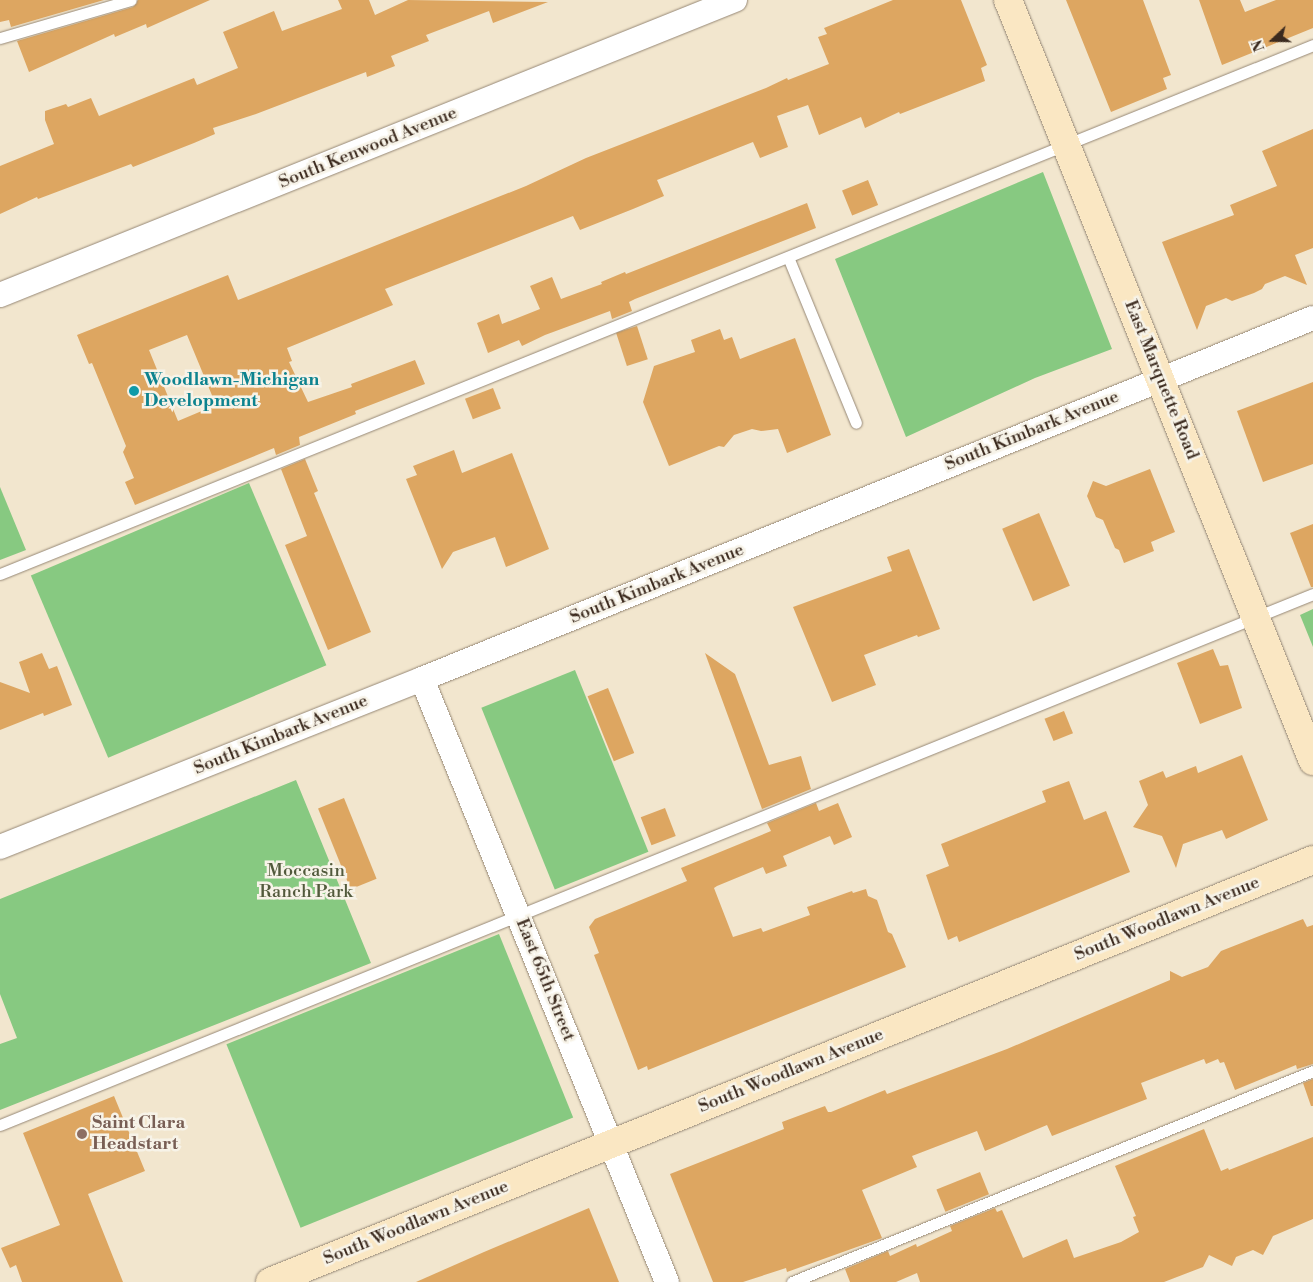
<!DOCTYPE html>
<style>
body{margin:0}
#map{position:relative;width:1313px;height:1282px;overflow:hidden;background:#f2e6ce;font-family:"Libre Bodoni",serif}
div>[style]{position:absolute}
.green>*{inset:0;background:#87c981;transform-origin:0 0}
.building>*{inset:0;background:#dda661;transform-origin:0 0}
.roads{filter:drop-shadow(0 0 1px #968876) drop-shadow(0 0 1px #968876)}
.lane>*{height:11px;margin:-5.5px;padding:0 5.5px;transform-origin:5.5px;border-radius:5.5px;background:#fff}
.street>*{height:24px;margin:-12px;padding:0 12px;transform-origin:12px;border-radius:12px;background:#fff}
.secondary>*{height:28px;margin:-14px;padding:0 14px;transform-origin:14px;border-radius:14px;background:#fae7c3}
.dots>*{width:14px;height:14px;translate:-50% -50%;box-sizing:border-box;border:2px solid #f7f3e8;border-radius:50%}
span{translate:-50% -50%;white-space:nowrap;text-align:center;line-height:1.15;-webkit-text-stroke:5px #f7f3e8;paint-order:stroke}
.street-label{font-size:18px;color:#3b2a1e}
.culture-label{font-size:18px;color:#0d838f;font-weight:700}
.left{translate:0 -50%;text-align:left}
.park-label{font-size:18px;color:#525a3c}
.education-label{font-size:18px;color:#785e54;font-weight:700}
.north{position:absolute;left:1248px;top:15px;width:50px;height:50px;-webkit-text-stroke:4px #f7f3e8;paint-order:stroke;rotate:249deg;font-size:14px;font-weight:700;line-height:20px;text-align:center;color:#3b2a1e}
.north::after{content:'';display:block;margin:auto;width:18px;height:22px;background:#3b2a1e;clip-path:polygon(50% 0,100% 100%,50% 72%,0 100%)}
</style>
<div id="map">
<div class="green">
<i style="clip-path:polygon(1043px 172px,1112px 349px,1035px 378px,906px 437px,835px 259px)"></i>
<i style="left:249px;top:483px;width:198px;height:237px;rotate:67deg"></i>
<i style="clip-path:polygon(0 487px,26px 550px,0 560px)"></i>
<i style="clip-path:polygon(1313px 609px,1313px 647px,1300px 615px)"></i>
<i style="left:575px;top:670px;width:196px;height:101px;rotate:68deg"></i>
<i style="clip-path:polygon(296px 780px,371px 963px,0 1110px,0 1044px,17px 1038px,0 994px,0 899px)"></i>
<i style="left:499px;top:934px;width:198px;height:294px;rotate:68deg"></i>
</div>
<div class="building">
<i style="clip-path:polygon(0 0,104px 0,11px 27px,9px 20px,0 22px)"></i>
<i style="clip-path:polygon(138px 0,210px 0,147px 28px,146px 24px,115px 37px,114px 34px,29px 72px,17px 41px,133px 7px)"></i>
<i style="clip-path:polygon(338px 0,369px 0,375px 15px,408px 0,548px 2px,493px 23px,489px 11px,426px 35px,429px 41px,391px 56px,395px 66px,367px 77px,366px 72px,256px 114px,213px 128px,215px 134px,194px 143px,133px 167px,131px 164px,38px 199px,37px 197px,0 214px,0 166px,54px 144px,45px 120px,45px 111px,66px 104px,68px 107px,91px 98px,99px 116px,194px 78px,197px 85px,238px 68px,223px 32px,274px 11px,282px 31px,342px 9px)"></i>
<i style="clip-path:polygon(evenodd,893px 0,961px 0,987px 65px,981px 68px,985px 81px,900px 114px,899px 112px,865px 128px,861px 117px,819px 135px,808px 105px,777px 116px,788px 147px,760px 158px,753px 142px,657px 180px,664px 196px,633px 209px,580px 230px,573px 216px,385px 289px,393px 305px,287px 348px,292px 361px,289px 362px,308px 402px,352px 387px,351px 384px,415px 360px,425px 384px,355px 411px,356px 414px,299px 437px,300px 445px,276px 455px,274px 448px,135px 505px,125px 482px,134px 478px,123px 452px,126px 446px,92px 363px,89px 364px,77px 335px,228px 275px,238px 300px,526px 186px,586px 158px,766px 88px,787px 78px,788px 80px,829px 64px,818px 37px,827px 34px,824px 28px,893px 0,187px 335px,216px 405px,178px 421px,149px 350px,187px 335px)"></i>
<i style="clip-path:polygon(1066px 0,1143px 0,1171px 75px,1163px 78px,1167px 89px,1111px 112px)"></i>
<i style="clip-path:polygon(1199px 0,1240px 0,1245px 12px,1276px 0,1313px 0,1313px 28px,1222px 65px)"></i>
<i style="clip-path:polygon(1313px 129px,1313px 248px,1295px 255px,1307px 285px,1285px 276px,1265px 284px,1262px 289px,1254px 293px,1232px 301px,1226px 298px,1206px 306px,1197px 330px,1162px 242px,1234px 215px,1230px 205px,1277px 186px,1262px 151px)"></i>
<i style="left:868px;top:180px;width:27px;height:28px;rotate:68deg"></i>
<i style="clip-path:polygon(807px 203px,816px 228px,635px 299px,629px 302px,632px 311px,612px 319px,610px 311px,545px 335px,522px 346px,519px 340px,488px 353px,477px 323px,499px 314px,502px 324px,540px 309px,530px 286px,552px 277px,561px 299px,602px 284px,601px 282px,625px 272px,626px 274px)"></i>
<i style="left:637px;top:326px;width:35px;height:22px;rotate:72deg"></i>
<i style="clip-path:polygon(720px 329px,724px 340px,732px 337px,740px 359px,795px 338px,831px 435px,787px 453px,778px 429px,761px 431px,752px 429px,734px 435px,724px 447px,719px 446px,669px 466px,643px 402px,654px 366px,695px 352px,691px 340px)"></i>
<i style="clip-path:polygon(1313px 382px,1313px 464px,1263px 482px,1237px 411px)"></i>
<i style="left:493px;top:388px;width:22px;height:30px;rotate:69deg"></i>
<i style="clip-path:polygon(454px 450px,462px 473px,512px 453px,549px 549px,506px 567px,495px 537px,453px 552px,442px 569px,406px 479px,417px 475px,413px 466px)"></i>
<i style="clip-path:polygon(305px 459px,318px 491px,314px 493px,371px 632px,328px 650px,285px 545px,307px 536px,281px 469px)"></i>
<i style="clip-path:polygon(1150px 469px,1175px 532px,1151px 542px,1154px 551px,1124px 563px,1119px 550px,1115px 548px,1103px 520px,1096px 517px,1087px 496px,1093px 481px,1106px 486px)"></i>
<i style="left:1039px;top:513px;width:79px;height:40px;rotate:67deg"></i>
<i style="clip-path:polygon(1313px 524px,1313px 587px,1311px 587px,1290px 533px)"></i>
<i style="clip-path:polygon(909px 549px,940px 629px,918px 637px,917px 635px,864px 655px,876px 685px,832px 702px,793px 607px,892px 571px,887px 557px)"></i>
<i style="clip-path:polygon(1213px 649px,1220px 666px,1228px 665px,1242px 708px,1200px 724px,1177px 663px)"></i>
<i style="clip-path:polygon(42px 653px,49px 669px,57px 666px,72px 705px,44px 716px,43px 713px,0 730px,0 682px,30px 693px,19px 662px)"></i>
<i style="clip-path:polygon(705px 653px,735px 674px,769px 765px,801px 756px,811px 789px,762px 809px)"></i>
<i style="left:608px;top:688px;width:70px;height:22px;rotate:68deg"></i>
<i style="left:1064px;top:711px;width:24px;height:21px;rotate:68deg"></i>
<i style="clip-path:polygon(1242px 755px,1268px 820px,1226px 839px,1222px 830px,1183px 844px,1176px 868px,1162px 836px,1133px 827px,1148px 805px,1139px 781px,1163px 771px,1166px 778px,1196px 766px,1198px 773px)"></i>
<i style="clip-path:polygon(1069px 781px,1084px 820px,1106px 811px,1130px 872px,959px 942px,957px 936px,948px 940px,926px 875px,949px 866px,941px 844px,1046px 802px,1042px 791px)"></i>
<i style="left:344px;top:798px;width:87px;height:28px;rotate:68deg"></i>
<i style="clip-path:polygon(816px 803px,819px 811px,838px 803px,852px 837px,834px 845px,830px 836px,783px 856px,787px 866px,766px 874px,763px 867px,717px 886px,714px 888px,733px 937px,761px 928px,763px 932px,810px 915px,807px 907px,852px 891px,853px 893px,866px 889px,868px 896px,877px 900px,888px 932px,892px 934px,906px 967px,648px 1070px,647px 1066px,638px 1070px,594px 955px,599px 953px,589px 927px,595px 919px,687px 881px,681px 868px,771px 831px,767px 823px)"></i>
<i style="left:665px;top:808px;width:30px;height:26px;rotate:69deg"></i>
<i style="clip-path:polygon(1303px 919px,1307px 927px,1313px 925px,1313px 1064px,1297px 1069px,1296px 1065px,1235px 1090px,1224px 1062px,1220px 1063px,1218px 1059px,1206px 1064px,1204px 1059px,1141px 1083px,1147px 1099px,1052px 1136px,1047px 1125px,985px 1151px,977px 1131px,912px 1156px,917px 1167px,862px 1190px,882px 1238px,787px 1272px,786px 1268px,743px 1282px,713px 1282px,670px 1174px,784px 1129px,782px 1122px,825px 1106px,828px 1112px,831px 1112px,885px 1090px,887px 1094px,1007px 1049px,1170px 980px,1170px 971px,1182px 977px,1208px 967px,1221px 951px)"></i>
<i style="clip-path:polygon(1313px 1079px,1313px 1106px,1311px 1106px,1303px 1083px)"></i>
<i style="clip-path:polygon(114px 1096px,145px 1171px,88px 1194px,123px 1282px,22px 1282px,16px 1265px,10px 1268px,1px 1248px,60px 1225px,23px 1133px)"></i>
<i style="clip-path:polygon(1204px 1129px,1221px 1171px,1228px 1168px,1229px 1170px,1313px 1137px,1313px 1219px,1273px 1236px,1263px 1255px,1253px 1250px,1236px 1257px,1232px 1266px,1209px 1255px,1203px 1267px,1164px 1282px,920px 1282px,917px 1273px,896px 1282px,850px 1282px,845px 1269px,888px 1251px,890px 1256px,916px 1244px,917px 1247px,952px 1231px,950px 1226px,995px 1208px,997px 1212px,1002px 1210px,1023px 1258px,1067px 1239px,1074px 1258px,1121px 1242px,1139px 1232px,1133px 1217px,1136px 1216px,1115px 1166px)"></i>
<i style="left:980px;top:1172px;width:24px;height:47px;rotate:68deg"></i>
<i style="clip-path:polygon(589px 1208px,619px 1282px,416px 1282px,484px 1252px)"></i>
</div>
<div class="roads">
<div class="lane">
<i style="left:0;top:38px;width:136px;rotate:-16.2deg"></i>
<i style="left:788px;top:257px;width:179px;rotate:67.7deg"></i>
<i style="left:0;top:574px;width:1416px;rotate:-21.94deg"></i>
<i style="left:0;top:1125px;width:1416px;rotate:-22.02deg"></i>
<i style="left:792px;top:1282px;width:562px;rotate:-22.05deg"></i>
</div>
<div class="street">
<i style="left:0;top:295px;width:792px;rotate:-21.87deg"></i>
<i style="left:422px;top:679px;width:651px;rotate:67.89deg"></i>
<i style="left:0;top:847px;width:454px;rotate:-21.7deg"></i>
<i style="left:422px;top:679px;width:961px;rotate:-22.06deg"></i>
</div>
<div class="secondary">
<i style="left:1008px;top:0;width:820px;rotate:68.16deg"></i>
<i style="left:270px;top:1282px;width:1125px;rotate:-22.03deg"></i>
</div>
</div>
<div class="dots">
<i style="left:134px;top:391px;background:#0f9aa8"></i>
<i style="left:82px;top:1134px;background:#8d6e63"></i>
</div>
<div class="street-label">
<span style="left:368px;top:148px;rotate:-22deg">South Kenwood Avenue</span>
<span style="left:1161px;top:380px;rotate:68deg">East Marquette Road</span>
<span style="left:1032px;top:431px;rotate:-22deg">South Kimbark Avenue</span>
<span style="left:657px;top:584px;rotate:-22deg">South Kimbark Avenue</span>
<span style="left:281px;top:735px;rotate:-22deg">South Kimbark Avenue</span>
<span style="left:1167px;top:919px;rotate:-22deg">South Woodlawn Avenue</span>
<span style="left:545px;top:980px;rotate:68deg">East 65th Street</span>
<span style="left:791px;top:1071px;rotate:-22deg">South Woodlawn Avenue</span>
<span style="left:416px;top:1223px;rotate:-22deg">South Woodlawn Avenue</span>
</div>
<div class="culture-label">
<span class="left" style="left:144px;top:391px">Woodlawn-Michigan<br>Development</span>
</div>
<div class="park-label">
<span style="left:306px;top:882px">Moccasin<br>Ranch Park</span>
</div>
<div class="education-label">
<span class="left" style="left:92px;top:1134px">Saint Clara<br>Headstart</span>
</div>
<div class="north">N</div>
</div>
